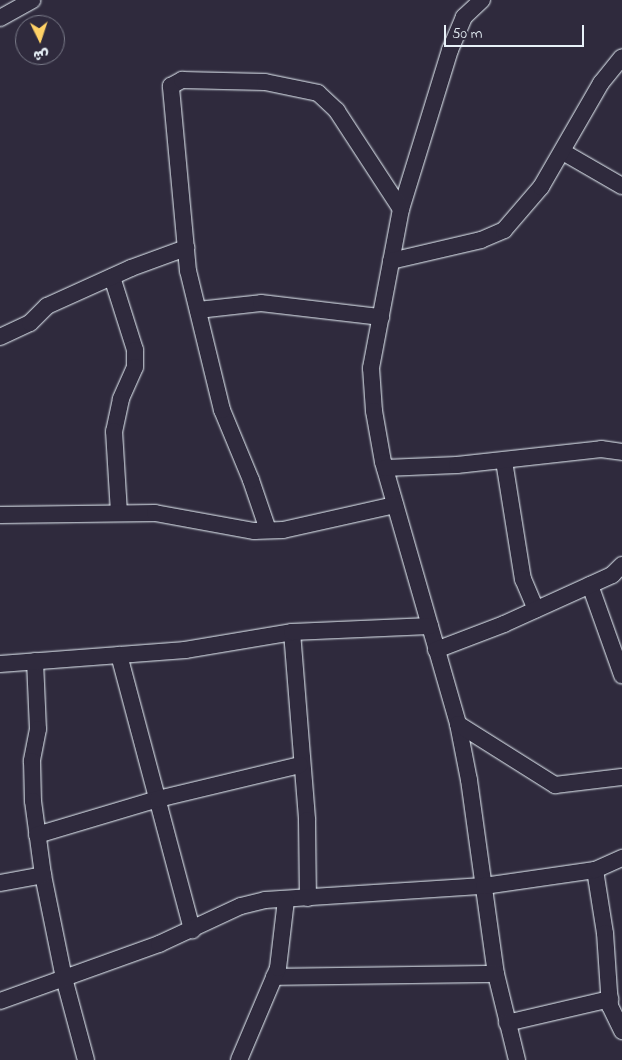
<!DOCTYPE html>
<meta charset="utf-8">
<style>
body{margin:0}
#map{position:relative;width:622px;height:1060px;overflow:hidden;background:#2f2a3d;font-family:"Indie Flower","Playpen Sans Arabic",sans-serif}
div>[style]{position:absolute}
.roads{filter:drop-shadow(0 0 1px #e8f1f8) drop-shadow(0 0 1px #e8f1f8)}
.minor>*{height:16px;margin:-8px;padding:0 8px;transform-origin:8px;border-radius:8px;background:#2f2a3d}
span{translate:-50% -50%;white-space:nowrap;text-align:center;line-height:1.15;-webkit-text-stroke:4.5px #2f2a3d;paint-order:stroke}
.north{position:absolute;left:15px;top:15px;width:50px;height:50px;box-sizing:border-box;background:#2f2a3d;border:1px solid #797a88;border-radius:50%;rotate:176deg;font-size:14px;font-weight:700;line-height:20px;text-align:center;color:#e8f1f8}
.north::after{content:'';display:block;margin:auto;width:18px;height:22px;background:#ffd166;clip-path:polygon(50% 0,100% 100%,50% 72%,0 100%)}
.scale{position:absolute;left:444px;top:25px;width:140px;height:22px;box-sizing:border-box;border:2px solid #e8f1f8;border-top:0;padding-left:6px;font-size:15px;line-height:18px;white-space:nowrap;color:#e8f1f8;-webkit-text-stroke:4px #2f2a3d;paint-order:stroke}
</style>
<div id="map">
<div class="roads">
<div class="minor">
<i style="left:482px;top:0;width:25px;rotate:137deg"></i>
<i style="left:464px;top:17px;width:36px;rotate:113deg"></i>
<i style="left:450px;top:50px;width:166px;rotate:107.1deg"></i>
<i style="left:401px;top:209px;width:162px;rotate:100.7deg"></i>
<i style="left:371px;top:368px;width:43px;rotate:86deg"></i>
<i style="left:374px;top:411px;width:52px;rotate:80deg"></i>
<i style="left:383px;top:462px;width:273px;rotate:74deg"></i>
<i style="left:458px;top:724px;width:57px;rotate:78.9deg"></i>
<i style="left:469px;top:780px;width:196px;rotate:82.1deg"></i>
<i style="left:496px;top:974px;width:89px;rotate:76.3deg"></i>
<i style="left:0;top:18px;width:37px;rotate:-29deg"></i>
<i style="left:563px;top:152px;width:68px;rotate:30deg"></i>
<i style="left:391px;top:261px;width:92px;rotate:-13.1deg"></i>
<i style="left:481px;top:240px;width:25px;rotate:-23deg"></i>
<i style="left:504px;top:230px;width:57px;rotate:-49.3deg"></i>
<i style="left:541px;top:187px;width:120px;rotate:-60deg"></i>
<i style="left:601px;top:83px;width:33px;rotate:-51deg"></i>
<i style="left:112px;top:277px;width:77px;rotate:72.5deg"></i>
<i style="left:135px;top:350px;width:17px;rotate:90deg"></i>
<i style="left:135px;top:367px;width:35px;rotate:114deg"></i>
<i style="left:121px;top:399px;width:33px;rotate:102deg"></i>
<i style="left:114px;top:431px;width:82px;rotate:86.5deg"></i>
<i style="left:198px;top:310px;width:63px;rotate:-6.3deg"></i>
<i style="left:261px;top:303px;width:121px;rotate:6.7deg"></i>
<i style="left:0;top:337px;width:33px;rotate:-25deg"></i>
<i style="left:30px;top:323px;width:24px;rotate:-45deg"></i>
<i style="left:47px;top:306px;width:92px;rotate:-24.3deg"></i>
<i style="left:131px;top:268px;width:59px;rotate:-20deg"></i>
<i style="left:504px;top:461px;width:120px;rotate:80.9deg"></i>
<i style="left:523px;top:579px;width:33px;rotate:67deg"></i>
<i style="left:385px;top:468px;width:72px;rotate:-2.4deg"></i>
<i style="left:457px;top:465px;width:145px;rotate:-6.3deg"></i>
<i style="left:601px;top:449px;width:21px;rotate:8deg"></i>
<i style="left:0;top:515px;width:155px;rotate:-0.7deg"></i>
<i style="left:155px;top:513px;width:101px;rotate:10.3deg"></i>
<i style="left:254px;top:531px;width:29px;rotate:-2deg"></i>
<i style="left:283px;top:530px;width:115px;rotate:-12.6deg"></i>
<i style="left:268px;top:530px;width:53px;rotate:-108.8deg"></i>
<i style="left:251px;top:480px;width:76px;rotate:-112.5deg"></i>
<i style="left:222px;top:410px;width:143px;rotate:-103.7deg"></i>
<i style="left:188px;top:271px;width:186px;rotate:-95.3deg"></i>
<i style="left:171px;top:86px;width:13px;rotate:-29deg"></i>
<i style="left:182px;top:80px;width:83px;rotate:1.4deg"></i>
<i style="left:265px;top:82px;width:54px;rotate:11.7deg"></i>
<i style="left:318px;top:93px;width:26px;rotate:43deg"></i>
<i style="left:337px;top:111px;width:117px;rotate:56.9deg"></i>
<i style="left:590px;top:585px;width:96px;rotate:70.4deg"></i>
<i style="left:292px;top:632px;width:189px;rotate:85.4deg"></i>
<i style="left:307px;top:820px;width:78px;rotate:89.3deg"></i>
<i style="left:436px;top:650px;width:73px;rotate:-20.9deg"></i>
<i style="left:504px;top:624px;width:119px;rotate:-24.4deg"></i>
<i style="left:612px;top:575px;width:14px;rotate:-45deg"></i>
<i style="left:119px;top:655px;width:285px;rotate:75.1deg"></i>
<i style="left:35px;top:661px;width:68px;rotate:87.5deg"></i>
<i style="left:38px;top:729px;width:33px;rotate:101deg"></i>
<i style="left:32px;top:761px;width:40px;rotate:88.6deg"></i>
<i style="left:33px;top:801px;width:75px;rotate:82.3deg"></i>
<i style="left:43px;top:875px;width:105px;rotate:78.5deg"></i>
<i style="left:64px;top:978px;width:85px;rotate:75deg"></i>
<i style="left:0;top:664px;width:186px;rotate:-4.3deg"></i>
<i style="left:185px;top:650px;width:109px;rotate:-9.5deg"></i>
<i style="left:292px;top:632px;width:138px;rotate:-2.5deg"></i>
<i style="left:458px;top:724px;width:115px;rotate:32.2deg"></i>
<i style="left:555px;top:785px;width:67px;rotate:-6.8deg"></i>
<i style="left:37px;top:835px;width:126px;rotate:-16.6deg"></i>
<i style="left:158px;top:799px;width:146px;rotate:-13.5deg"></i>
<i style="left:595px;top:870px;width:64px;rotate:81deg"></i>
<i style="left:605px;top:933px;width:73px;rotate:86.1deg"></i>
<i style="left:610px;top:1006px;width:28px;rotate:64deg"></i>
<i style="left:0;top:883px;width:44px;rotate:-10.5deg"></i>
<i style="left:274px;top:977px;width:222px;rotate:-0.8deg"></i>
<i style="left:0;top:1001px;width:169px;rotate:-19.7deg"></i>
<i style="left:159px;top:944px;width:90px;rotate:-24.9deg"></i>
<i style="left:241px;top:906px;width:25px;rotate:-14deg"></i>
<i style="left:265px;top:900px;width:219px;rotate:-3.7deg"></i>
<i style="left:484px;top:886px;width:112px;rotate:-8.2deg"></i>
<i style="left:595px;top:870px;width:30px;rotate:-24deg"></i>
<i style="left:507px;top:1023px;width:106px;rotate:-13.1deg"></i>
<i style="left:239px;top:1060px;width:100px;rotate:-67deg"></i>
<i style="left:278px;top:968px;width:68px;rotate:-83.3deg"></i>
</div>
</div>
<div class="north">ش</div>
<div class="scale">50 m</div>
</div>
